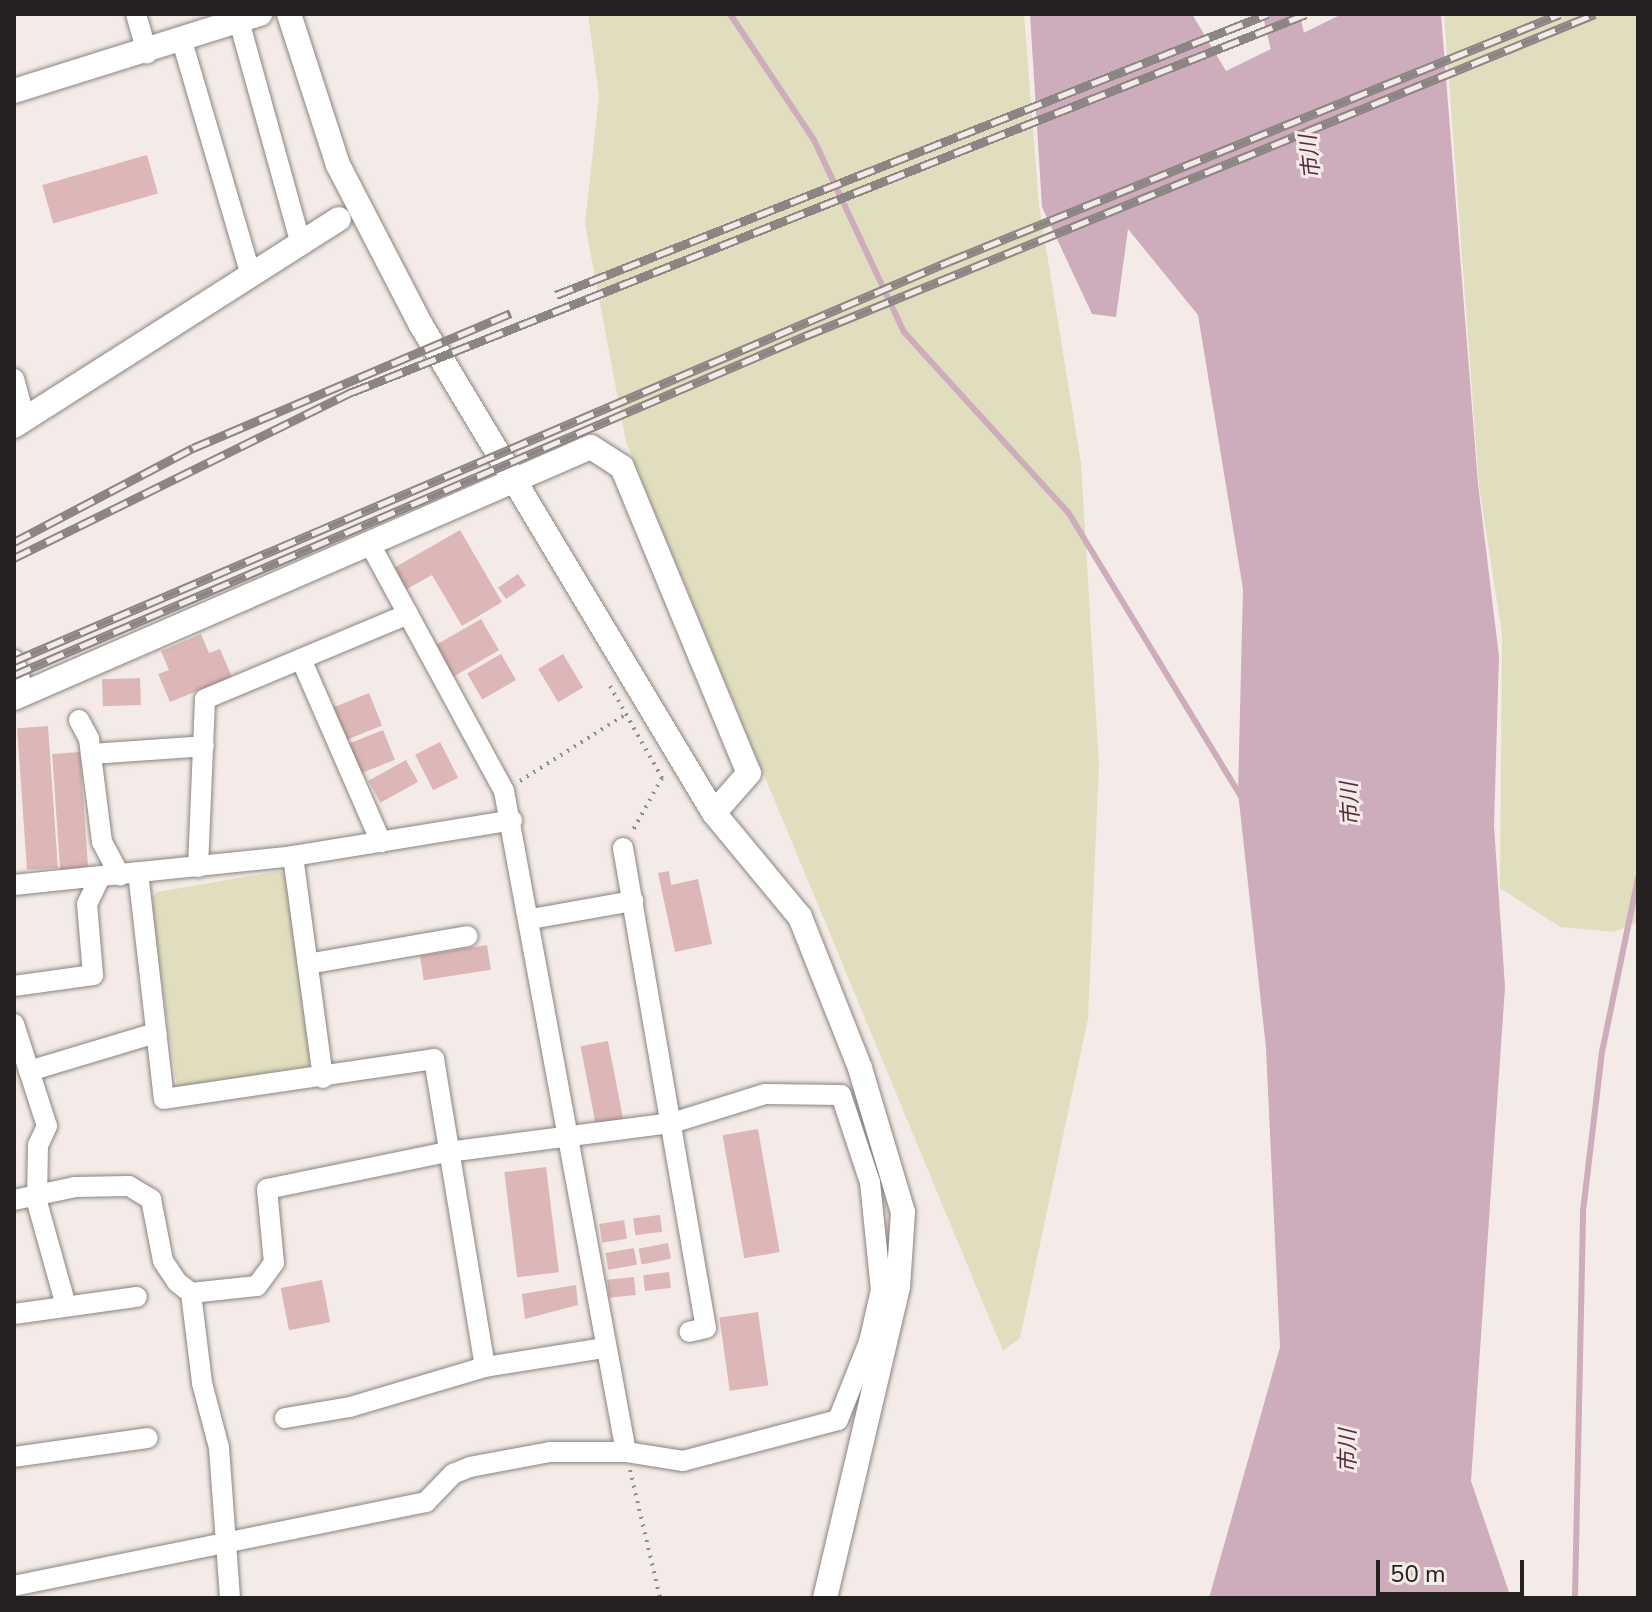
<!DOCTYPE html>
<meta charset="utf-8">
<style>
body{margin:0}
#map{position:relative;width:1652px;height:1612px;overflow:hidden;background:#f4ebe8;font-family:"Nunito Sans","Noto Sans JP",sans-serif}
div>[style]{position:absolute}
.green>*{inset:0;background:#e1debf}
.water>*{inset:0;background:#cdacbb}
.stream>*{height:6px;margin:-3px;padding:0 3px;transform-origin:3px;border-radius:3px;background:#cdacbb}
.river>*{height:36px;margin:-18px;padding:0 18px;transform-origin:18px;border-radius:18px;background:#cdacbb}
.building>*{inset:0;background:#ddb7b7;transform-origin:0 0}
.path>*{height:4px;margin-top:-2px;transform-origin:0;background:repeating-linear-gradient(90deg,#928c8a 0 2px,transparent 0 8px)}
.roads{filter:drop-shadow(0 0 2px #8a837f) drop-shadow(0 0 2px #8a837f)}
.minor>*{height:20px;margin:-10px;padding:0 10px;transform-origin:10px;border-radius:10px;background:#fff}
.tertiary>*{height:24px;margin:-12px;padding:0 12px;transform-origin:12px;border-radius:12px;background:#fff}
.rail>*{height:9px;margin-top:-4.5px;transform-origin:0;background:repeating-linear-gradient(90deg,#f4ebe8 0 18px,#8b8583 0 36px);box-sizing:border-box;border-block:2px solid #8b8583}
span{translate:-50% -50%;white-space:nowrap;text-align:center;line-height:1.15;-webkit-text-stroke:6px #f4ebe8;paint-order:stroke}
.water-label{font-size:22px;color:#592b42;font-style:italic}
.frame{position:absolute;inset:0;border:16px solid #242120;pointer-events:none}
.scale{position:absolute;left:1376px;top:1560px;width:148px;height:36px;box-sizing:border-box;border:4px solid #242120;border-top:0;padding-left:10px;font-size:24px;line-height:28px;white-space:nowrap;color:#242120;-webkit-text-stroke:6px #f4ebe8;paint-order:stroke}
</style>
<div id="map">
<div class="green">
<i style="clip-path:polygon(588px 14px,1024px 14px,1039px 205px,1081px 463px,1099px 765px,1088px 1019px,1020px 1338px,1003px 1351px,626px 442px,585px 224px,599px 95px)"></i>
<i style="clip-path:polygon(1444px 14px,1638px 14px,1638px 922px,1614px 932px,1560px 927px,1500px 888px,1502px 634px,1479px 486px)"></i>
<i style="clip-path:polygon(279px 871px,289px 876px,312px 1056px,307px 1066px,177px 1088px,150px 900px,157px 892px)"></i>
</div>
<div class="water">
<i style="clip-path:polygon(1030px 14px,1192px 14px,1226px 71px,1342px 14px,1441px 14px,1478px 484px,1499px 656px,1494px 826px,1505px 987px,1471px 1481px,1511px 1598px,1209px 1598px,1280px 1347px,1266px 1048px,1238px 792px,1243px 589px,1198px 315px,1128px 229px,1116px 317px,1092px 314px,1042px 207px)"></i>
</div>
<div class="stream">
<i style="left:730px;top:14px;width:151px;rotate:56.3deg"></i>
<i style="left:814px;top:140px;width:212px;rotate:64.9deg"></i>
<i style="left:904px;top:332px;width:244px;rotate:47.7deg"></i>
<i style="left:1068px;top:512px;width:333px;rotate:58.7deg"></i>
<i style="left:1575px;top:1598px;width:387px;rotate:-88.8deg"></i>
<i style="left:1583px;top:1211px;width:160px;rotate:-83.2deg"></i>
<i style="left:1602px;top:1052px;width:178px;rotate:-78.3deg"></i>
</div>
<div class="river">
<i style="left:1281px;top:14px;width:74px;rotate:76.7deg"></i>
</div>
<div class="building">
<i style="left:147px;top:155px;width:40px;height:109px;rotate:74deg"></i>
<i style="clip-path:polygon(460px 530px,502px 602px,462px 626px,432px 575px,405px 590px,392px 569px)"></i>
<i style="left:518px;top:574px;width:14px;height:24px;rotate:56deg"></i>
<i style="left:481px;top:619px;width:36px;height:56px;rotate:60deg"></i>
<i style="clip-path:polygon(201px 634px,209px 653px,220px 649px,232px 677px,170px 702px,158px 674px,169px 670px,161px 651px)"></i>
<i style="left:501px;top:654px;width:30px;height:39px;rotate:60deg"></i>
<i style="left:563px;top:654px;width:39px;height:29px;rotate:59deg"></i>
<i style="left:140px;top:678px;width:27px;height:38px;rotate:88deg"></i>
<i style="left:369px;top:693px;width:35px;height:40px;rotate:68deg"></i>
<i style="left:48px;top:726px;width:142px;height:31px;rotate:86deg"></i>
<i style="left:383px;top:730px;width:32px;height:39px;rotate:68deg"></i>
<i style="left:440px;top:742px;width:40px;height:28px;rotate:63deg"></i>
<i style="left:80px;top:752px;width:117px;height:28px;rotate:86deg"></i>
<i style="left:406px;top:760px;width:25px;height:43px;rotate:61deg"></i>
<i style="clip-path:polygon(669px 871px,671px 885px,698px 879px,712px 944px,675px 952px,658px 873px)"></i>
<i style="left:487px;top:945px;width:25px;height:68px;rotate:81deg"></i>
<i style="left:608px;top:1041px;width:83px;height:28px;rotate:79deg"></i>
<i style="left:758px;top:1129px;width:125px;height:36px;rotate:80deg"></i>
<i style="left:546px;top:1167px;width:106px;height:42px;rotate:83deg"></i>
<i style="left:660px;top:1215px;width:17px;height:27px;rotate:83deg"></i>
<i style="left:624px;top:1220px;width:19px;height:25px;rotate:81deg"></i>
<i style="left:668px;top:1243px;width:16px;height:30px;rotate:79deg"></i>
<i style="left:634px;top:1248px;width:17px;height:29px;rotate:80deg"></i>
<i style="left:669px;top:1272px;width:16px;height:26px;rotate:83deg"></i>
<i style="left:634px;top:1277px;width:18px;height:27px;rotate:84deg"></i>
<i style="left:322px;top:1280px;width:43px;height:42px;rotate:79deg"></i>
<i style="clip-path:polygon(576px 1285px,578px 1305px,525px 1319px,522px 1294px)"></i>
<i style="left:758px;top:1312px;width:74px;height:39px;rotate:82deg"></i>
</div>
<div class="path">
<i style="left:610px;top:686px;width:106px;rotate:60.5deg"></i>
<i style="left:662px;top:778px;width:62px;rotate:119.1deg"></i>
<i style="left:520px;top:781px;width:125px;rotate:-32.3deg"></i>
<i style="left:630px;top:1470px;width:131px;rotate:76.8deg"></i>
</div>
<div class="roads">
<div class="minor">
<i style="left:136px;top:14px;width:41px;rotate:74.2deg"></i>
<i style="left:239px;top:21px;width:231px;rotate:74.5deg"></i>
<i style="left:182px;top:41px;width:245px;rotate:73.6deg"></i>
<i style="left:14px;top:379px;width:41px;rotate:74.6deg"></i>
<i style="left:371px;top:546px;width:279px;rotate:61.5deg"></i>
<i style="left:504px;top:791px;width:672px;rotate:79.54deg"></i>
<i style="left:301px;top:659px;width:200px;rotate:66.4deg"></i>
<i style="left:14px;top:660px;width:34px;rotate:73deg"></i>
<i style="left:79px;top:720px;width:21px;rotate:62deg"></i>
<i style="left:89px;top:739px;width:104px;rotate:82.8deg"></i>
<i style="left:102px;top:842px;width:38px;rotate:62deg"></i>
<i style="left:91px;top:754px;width:113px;rotate:-4deg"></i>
<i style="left:623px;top:848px;width:487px;rotate:80.2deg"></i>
<i style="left:706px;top:1328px;width:17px;rotate:167deg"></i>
<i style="left:293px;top:856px;width:224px;rotate:82.3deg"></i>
<i style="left:198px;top:867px;width:168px;rotate:-87.6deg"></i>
<i style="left:205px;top:699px;width:220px;rotate:-22.7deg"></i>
<i style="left:138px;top:872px;width:228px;rotate:83.5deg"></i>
<i style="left:164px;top:1099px;width:273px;rotate:-8.4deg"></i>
<i style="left:434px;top:1059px;width:312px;rotate:80.6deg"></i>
<i style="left:14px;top:885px;width:281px;rotate:-5.9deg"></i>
<i style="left:293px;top:856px;width:222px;rotate:-9.3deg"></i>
<i style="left:531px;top:919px;width:104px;rotate:-10deg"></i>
<i style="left:308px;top:964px;width:162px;rotate:-9.9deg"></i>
<i style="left:14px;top:986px;width:80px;rotate:-7.9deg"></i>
<i style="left:93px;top:975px;width:71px;rotate:-94.8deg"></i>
<i style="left:87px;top:904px;width:28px;rotate:-64deg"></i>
<i style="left:14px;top:1024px;width:107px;rotate:72.1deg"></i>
<i style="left:47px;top:1126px;width:21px;rotate:115deg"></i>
<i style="left:38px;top:1145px;width:57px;rotate:91deg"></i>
<i style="left:37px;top:1202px;width:108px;rotate:74.4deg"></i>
<i style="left:29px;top:1071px;width:133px;rotate:-16.7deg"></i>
<i style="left:14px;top:1200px;width:62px;rotate:-12deg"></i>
<i style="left:75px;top:1187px;width:54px;rotate:-1.1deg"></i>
<i style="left:129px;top:1186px;width:26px;rotate:31deg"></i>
<i style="left:151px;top:1199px;width:63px;rotate:79deg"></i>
<i style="left:163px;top:1261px;width:25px;rotate:56deg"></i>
<i style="left:177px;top:1282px;width:18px;rotate:38deg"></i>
<i style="left:191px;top:1293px;width:66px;rotate:-6.1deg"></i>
<i style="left:257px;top:1286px;width:29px;rotate:-54deg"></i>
<i style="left:274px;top:1263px;width:74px;rotate:-95.4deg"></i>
<i style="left:267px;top:1189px;width:185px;rotate:-11.6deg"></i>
<i style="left:448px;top:1152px;width:226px;rotate:-7.4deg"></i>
<i style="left:672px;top:1123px;width:97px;rotate:-17.3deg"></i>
<i style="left:765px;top:1094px;width:76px;rotate:0.8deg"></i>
<i style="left:841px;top:1095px;width:92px;rotate:71.6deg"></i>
<i style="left:870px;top:1182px;width:109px;rotate:84.2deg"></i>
<i style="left:881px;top:1290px;width:53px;rotate:103deg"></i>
<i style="left:869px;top:1342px;width:84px;rotate:111.7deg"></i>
<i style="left:838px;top:1420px;width:160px;rotate:165.2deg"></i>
<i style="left:683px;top:1461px;width:58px;rotate:-171deg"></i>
<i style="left:626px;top:1452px;width:76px;rotate:180deg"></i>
<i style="left:550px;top:1452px;width:81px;rotate:169.4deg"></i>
<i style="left:470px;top:1467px;width:18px;rotate:158deg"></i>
<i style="left:453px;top:1474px;width:39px;rotate:134deg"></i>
<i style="left:426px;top:1502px;width:420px;rotate:168.5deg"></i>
<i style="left:191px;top:1293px;width:91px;rotate:83deg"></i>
<i style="left:202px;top:1383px;width:67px;rotate:75.3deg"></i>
<i style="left:219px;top:1448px;width:150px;rotate:85.8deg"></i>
<i style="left:14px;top:1314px;width:124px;rotate:-7.9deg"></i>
<i style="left:285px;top:1418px;width:66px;rotate:-9.6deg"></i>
<i style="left:350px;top:1407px;width:141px;rotate:-16.5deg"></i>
<i style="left:485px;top:1367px;width:121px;rotate:-9.1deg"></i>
<i style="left:14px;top:1457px;width:135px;rotate:-8.1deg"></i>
</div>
<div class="tertiary">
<i style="left:289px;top:14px;width:159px;rotate:72deg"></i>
<i style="left:338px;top:165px;width:180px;rotate:62.6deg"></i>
<i style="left:421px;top:325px;width:569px;rotate:59.02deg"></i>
<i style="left:714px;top:813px;width:135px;rotate:50.4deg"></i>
<i style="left:800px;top:917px;width:162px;rotate:68.3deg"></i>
<i style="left:860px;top:1068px;width:150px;rotate:73.4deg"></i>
<i style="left:903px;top:1212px;width:75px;rotate:93.8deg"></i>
<i style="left:898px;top:1287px;width:319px;rotate:103.2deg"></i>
<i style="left:14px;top:91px;width:258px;rotate:-17.4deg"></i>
<i style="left:14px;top:426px;width:385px;rotate:-32.5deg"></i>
<i style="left:14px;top:698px;width:629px;rotate:-23.51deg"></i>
<i style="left:591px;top:447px;width:37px;rotate:33deg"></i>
<i style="left:622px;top:467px;width:331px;rotate:67.5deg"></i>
<i style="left:749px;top:773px;width:53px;rotate:131.2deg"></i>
</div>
</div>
<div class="rail">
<i style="left:556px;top:295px;width:765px;rotate:-21.54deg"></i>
<i style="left:14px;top:542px;width:202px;rotate:-27.7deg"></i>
<i style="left:193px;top:448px;width:345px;rotate:-23deg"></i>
<i style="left:14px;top:558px;width:377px;rotate:-26.2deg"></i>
<i style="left:352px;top:392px;width:1026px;rotate:-21.61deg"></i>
<i style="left:14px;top:661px;width:1018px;rotate:-23.14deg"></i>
<i style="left:950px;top:261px;width:658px;rotate:-22.04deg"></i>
<i style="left:14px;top:675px;width:861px;rotate:-23.2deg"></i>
<i style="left:805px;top:336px;width:853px;rotate:-22.18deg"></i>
</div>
<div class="water-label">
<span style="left:1311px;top:157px;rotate:-96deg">市川</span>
<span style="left:1351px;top:804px;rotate:-93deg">市川</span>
<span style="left:1349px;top:1451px;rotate:-90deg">市川</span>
</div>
<div class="frame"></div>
<div class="scale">50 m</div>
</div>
